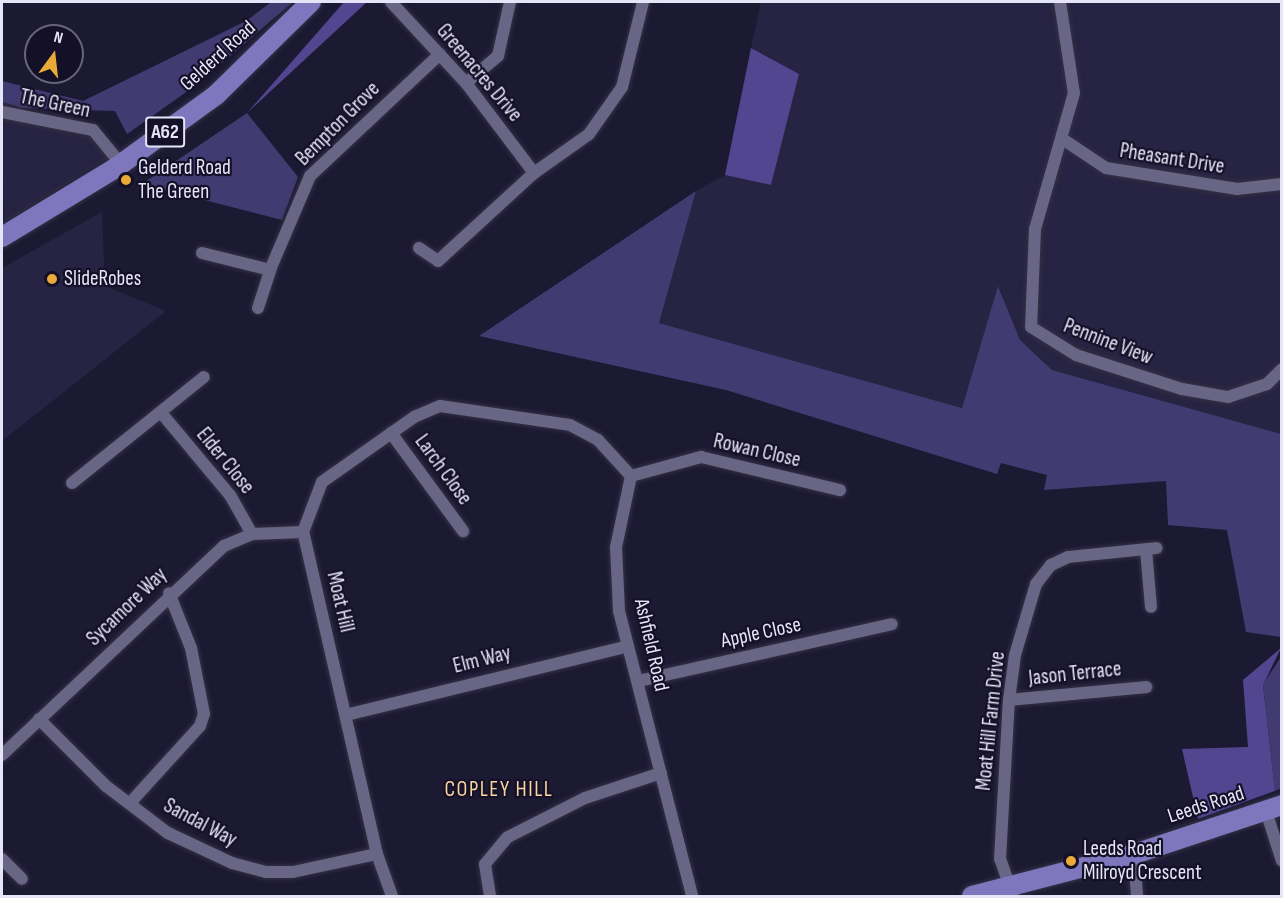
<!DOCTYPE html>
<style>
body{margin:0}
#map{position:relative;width:1283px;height:898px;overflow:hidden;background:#1c1933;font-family:"Sofia Sans Condensed",sans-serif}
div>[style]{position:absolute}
.built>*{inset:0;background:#272342}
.green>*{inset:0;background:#423b71}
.forest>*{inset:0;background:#524691}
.roads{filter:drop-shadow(0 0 2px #343145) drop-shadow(0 0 2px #343145)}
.minor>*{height:12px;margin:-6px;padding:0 6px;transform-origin:6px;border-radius:6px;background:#686684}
.primary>*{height:20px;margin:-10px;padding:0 10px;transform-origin:10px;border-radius:10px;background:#7f77be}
.dots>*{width:16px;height:16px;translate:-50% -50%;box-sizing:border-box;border:3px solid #131028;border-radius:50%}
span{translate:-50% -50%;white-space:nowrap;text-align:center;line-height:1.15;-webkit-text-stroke:4.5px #131028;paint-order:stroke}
.shield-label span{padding:2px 4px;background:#131028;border:2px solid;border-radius:4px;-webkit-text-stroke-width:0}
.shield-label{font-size:20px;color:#e6e5f7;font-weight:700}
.street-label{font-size:21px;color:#e6e5f7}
.poi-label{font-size:21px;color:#e6e5f7}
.left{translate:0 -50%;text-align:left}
.neighbourhood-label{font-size:22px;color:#f8d59f;letter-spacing:1.5px}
.frame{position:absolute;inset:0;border:3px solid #e6e5f7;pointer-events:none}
.north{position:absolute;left:24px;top:24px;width:60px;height:60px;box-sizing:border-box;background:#131028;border:2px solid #67657b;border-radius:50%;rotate:15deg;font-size:16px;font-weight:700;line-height:24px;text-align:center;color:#e6e5f7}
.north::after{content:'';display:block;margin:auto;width:21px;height:27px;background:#eaaa38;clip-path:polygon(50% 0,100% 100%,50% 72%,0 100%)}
</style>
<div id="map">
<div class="built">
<i style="clip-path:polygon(761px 2px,1281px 2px,1281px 434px,1052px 370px,1020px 340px,999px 287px,962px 408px,659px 323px,696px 191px,725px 175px,771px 185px,799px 74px,751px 48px)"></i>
<i style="clip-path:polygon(2px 102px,94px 133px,108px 158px,4px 223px)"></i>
<i style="clip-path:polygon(102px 212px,105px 286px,166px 311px,2px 441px,2px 268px)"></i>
</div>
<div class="green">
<i style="clip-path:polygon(271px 2px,293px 2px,196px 85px,127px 134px,115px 111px,22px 108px,2px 102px,2px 81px,83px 101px,246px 21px)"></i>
<i style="clip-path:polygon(247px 113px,298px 177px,282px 220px,142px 184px)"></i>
<i style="clip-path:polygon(696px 191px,659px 323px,962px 408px,998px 286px,1020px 340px,1052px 370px,1281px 434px,1281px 637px,1246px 632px,1227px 530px,1168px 525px,1166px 481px,1044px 490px,1047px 475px,1001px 463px,997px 474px,726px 390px,479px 336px)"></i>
<i style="clip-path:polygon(1281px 657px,1282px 788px,1275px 791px,1263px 684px)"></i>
</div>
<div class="forest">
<i style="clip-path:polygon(344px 2px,367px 2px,247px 113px)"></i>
<i style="clip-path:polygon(751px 48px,799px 74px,771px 185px,725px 175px)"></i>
<i style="clip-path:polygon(1281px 648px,1263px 685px,1275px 791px,1198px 819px,1182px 749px,1248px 747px,1243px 680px)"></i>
</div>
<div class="roads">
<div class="minor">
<i style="left:391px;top:2px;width:110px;rotate:47.2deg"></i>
<i style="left:466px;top:83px;width:113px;rotate:52.9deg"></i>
<i style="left:1060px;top:2px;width:92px;rotate:81.3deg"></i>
<i style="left:1074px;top:93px;width:141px;rotate:106deg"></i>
<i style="left:1035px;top:229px;width:98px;rotate:92.3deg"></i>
<i style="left:1031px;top:327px;width:53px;rotate:31.9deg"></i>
<i style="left:1076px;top:355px;width:111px;rotate:17.8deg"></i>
<i style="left:1182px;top:389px;width:47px;rotate:9.9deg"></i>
<i style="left:1228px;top:397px;width:41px;rotate:-18.4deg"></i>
<i style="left:1267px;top:384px;width:21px;rotate:-45deg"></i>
<i style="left:466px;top:83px;width:42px;rotate:-40.2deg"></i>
<i style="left:498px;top:56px;width:55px;rotate:-77.5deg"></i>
<i style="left:2px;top:112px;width:93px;rotate:11.2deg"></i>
<i style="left:93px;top:130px;width:44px;rotate:50.5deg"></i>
<i style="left:1064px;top:140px;width:50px;rotate:33.7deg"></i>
<i style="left:1106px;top:168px;width:133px;rotate:9.1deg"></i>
<i style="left:1237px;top:189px;width:45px;rotate:-6.3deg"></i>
<i style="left:419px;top:248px;width:23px;rotate:34deg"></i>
<i style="left:438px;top:261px;width:130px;rotate:-42.5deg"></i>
<i style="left:534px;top:173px;width:67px;rotate:-35.3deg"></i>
<i style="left:589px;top:134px;width:57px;rotate:-54.9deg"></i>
<i style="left:622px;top:87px;width:88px;rotate:-76.1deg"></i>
<i style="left:202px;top:253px;width:70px;rotate:14deg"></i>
<i style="left:270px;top:270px;width:102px;rotate:-66.9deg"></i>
<i style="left:310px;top:176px;width:178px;rotate:-43.2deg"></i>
<i style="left:258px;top:308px;width:40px;rotate:-72deg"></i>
<i style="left:163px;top:415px;width:104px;rotate:50.1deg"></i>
<i style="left:230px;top:495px;width:45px;rotate:60.6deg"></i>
<i style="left:391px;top:433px;width:122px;rotate:53.7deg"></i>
<i style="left:631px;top:476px;width:73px;rotate:-15.2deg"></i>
<i style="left:701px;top:457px;width:143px;rotate:13.4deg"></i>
<i style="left:72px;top:483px;width:169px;rotate:-38.8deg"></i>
<i style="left:1146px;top:550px;width:57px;rotate:85deg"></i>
<i style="left:638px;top:681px;width:260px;rotate:-12.6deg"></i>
<i style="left:1009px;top:700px;width:138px;rotate:-5.4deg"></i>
<i style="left:346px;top:715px;width:290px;rotate:-13.7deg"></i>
<i style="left:39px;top:719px;width:95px;rotate:45deg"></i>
<i style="left:106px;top:786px;width:78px;rotate:37.2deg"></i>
<i style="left:168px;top:833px;width:71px;rotate:25.1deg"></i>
<i style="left:232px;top:863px;width:35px;rotate:15deg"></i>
<i style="left:266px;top:872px;width:27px"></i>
<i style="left:293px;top:872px;width:86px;rotate:-12.1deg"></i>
<i style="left:2px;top:755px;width:305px;rotate:-43.3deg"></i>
<i style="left:224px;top:546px;width:30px;rotate:-23deg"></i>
<i style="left:252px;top:534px;width:51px;rotate:-2.2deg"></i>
<i style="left:130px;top:803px;width:104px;rotate:-47.7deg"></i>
<i style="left:200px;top:726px;width:13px;rotate:-72deg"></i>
<i style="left:204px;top:714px;width:67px;rotate:-101.1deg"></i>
<i style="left:191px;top:648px;width:59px;rotate:-111.8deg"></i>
<i style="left:1266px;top:811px;width:52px;rotate:72.3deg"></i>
<i style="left:1134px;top:854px;width:42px;rotate:85.9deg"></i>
<i style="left:2px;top:859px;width:28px;rotate:45deg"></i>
<i style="left:392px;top:896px;width:45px;rotate:-109.7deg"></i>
<i style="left:377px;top:854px;width:330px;rotate:-102.9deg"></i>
<i style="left:303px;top:532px;width:53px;rotate:-69.2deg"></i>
<i style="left:322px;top:482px;width:113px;rotate:-35.2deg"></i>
<i style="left:414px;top:417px;width:28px;rotate:-23deg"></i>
<i style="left:440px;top:406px;width:131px;rotate:8.3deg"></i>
<i style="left:570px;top:425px;width:32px;rotate:28deg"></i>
<i style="left:598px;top:440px;width:49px;rotate:47.5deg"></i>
<i style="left:631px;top:476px;width:73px;rotate:101.9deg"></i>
<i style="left:616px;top:547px;width:64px;rotate:87.3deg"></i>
<i style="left:619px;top:611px;width:294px;rotate:75.6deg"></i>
<i style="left:490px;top:896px;width:32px;rotate:-99deg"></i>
<i style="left:485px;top:864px;width:35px;rotate:-50deg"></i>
<i style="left:508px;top:837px;width:86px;rotate:-26.9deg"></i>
<i style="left:585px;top:798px;width:80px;rotate:-18.2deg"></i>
<i style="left:1013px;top:896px;width:39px;rotate:-109deg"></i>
<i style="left:1000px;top:859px;width:159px;rotate:-86.8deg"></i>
<i style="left:1009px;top:700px;width:45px;rotate:-82.4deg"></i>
<i style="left:1015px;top:655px;width:74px;rotate:-73.5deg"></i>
<i style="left:1036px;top:584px;width:24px;rotate:-52deg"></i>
<i style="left:1051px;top:565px;width:19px;rotate:-25deg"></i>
<i style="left:1068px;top:557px;width:89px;rotate:-5.8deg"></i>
</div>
<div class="primary">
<i style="left:2px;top:237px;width:135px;rotate:-31.3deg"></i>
<i style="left:117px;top:167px;width:122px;rotate:-36deg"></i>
<i style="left:216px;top:95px;width:133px;rotate:-44.4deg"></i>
<i style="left:972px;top:896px;width:167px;rotate:-14.5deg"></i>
<i style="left:1134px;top:854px;width:156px;rotate:-18.3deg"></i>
</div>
</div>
<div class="dots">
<i style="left:126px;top:180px;background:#eaaa38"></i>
<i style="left:52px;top:279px;background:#eaaa38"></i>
<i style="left:1071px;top:861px;background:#eaaa38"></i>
</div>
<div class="shield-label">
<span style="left:165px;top:132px">A62</span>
</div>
<div class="street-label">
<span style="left:218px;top:56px;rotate:-42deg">Gelderd Road</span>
<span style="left:479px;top:73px;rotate:50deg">Greenacres Drive</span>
<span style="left:55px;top:104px;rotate:12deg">The Green</span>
<span style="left:338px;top:124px;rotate:-45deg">Bempton Grove</span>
<span style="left:1172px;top:159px;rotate:9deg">Pheasant Drive</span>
<span style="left:1108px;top:342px;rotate:21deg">Pennine View</span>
<span style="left:757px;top:451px;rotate:13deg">Rowan Close</span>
<span style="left:225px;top:461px;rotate:51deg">Elder Close</span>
<span style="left:443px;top:470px;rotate:54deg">Larch Close</span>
<span style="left:340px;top:602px;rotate:77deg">Moat Hill</span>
<span style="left:127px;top:607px;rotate:-44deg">Sycamore Way</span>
<span style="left:761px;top:633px;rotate:-12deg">Apple Close</span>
<span style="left:651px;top:645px;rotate:77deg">Ashfield Road</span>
<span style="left:482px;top:660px;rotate:-14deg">Elm Way</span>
<span style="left:1075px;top:674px;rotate:-6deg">Jason Terrace</span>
<span style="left:991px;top:721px;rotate:-84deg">Moat Hill Farm Drive</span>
<span style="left:1206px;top:805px;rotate:-18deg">Leeds Road</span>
<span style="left:200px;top:823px;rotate:28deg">Sandal Way</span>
</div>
<div class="poi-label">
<span class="left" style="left:138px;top:180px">Gelderd Road<br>The Green</span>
<span class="left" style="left:64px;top:279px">SlideRobes</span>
<span class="left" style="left:1083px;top:861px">Leeds Road<br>Milroyd Crescent</span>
</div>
<div class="neighbourhood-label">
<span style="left:499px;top:790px">COPLEY HILL</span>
</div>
<div class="frame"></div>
<div class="north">N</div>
</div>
